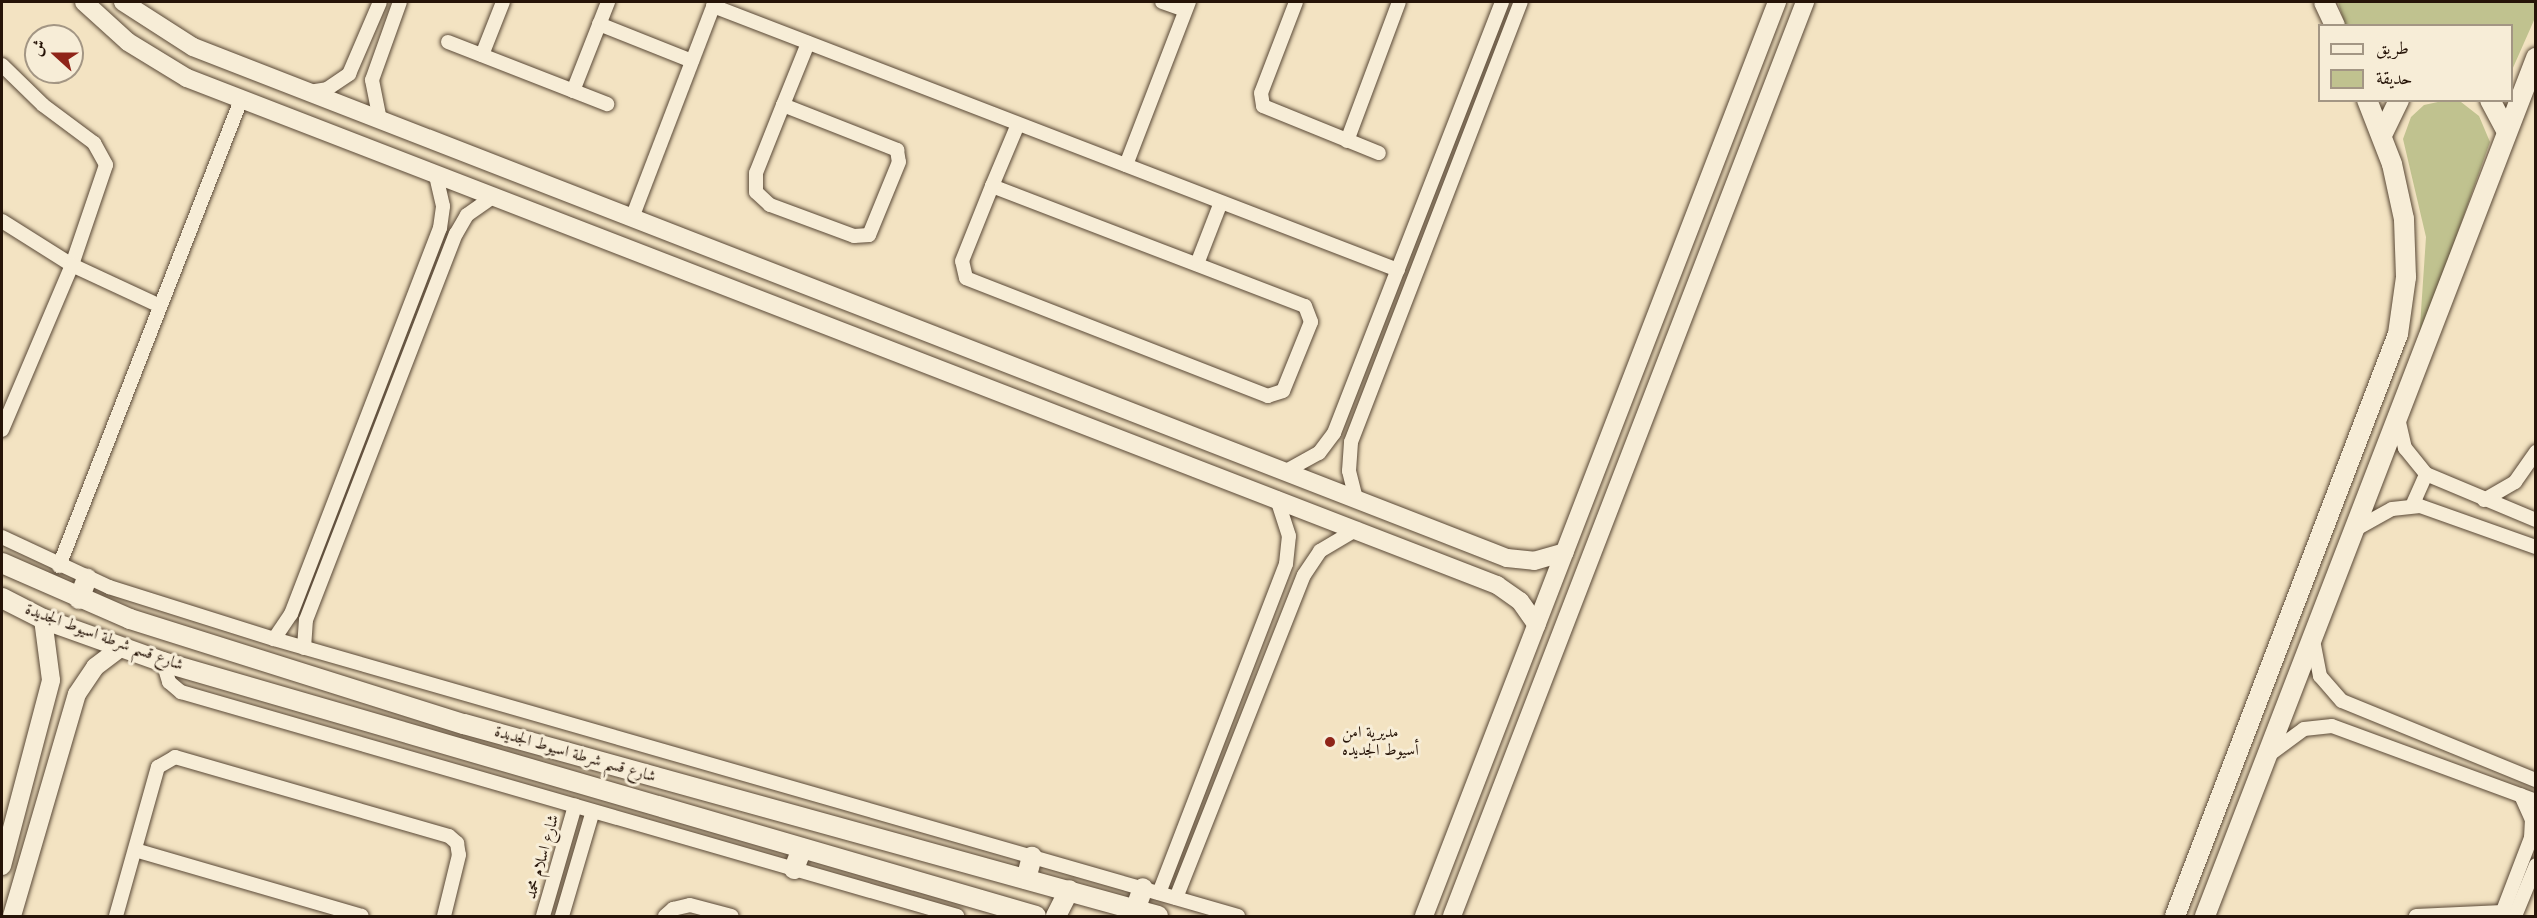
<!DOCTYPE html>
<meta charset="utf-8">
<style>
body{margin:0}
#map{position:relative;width:2537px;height:918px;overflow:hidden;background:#f3e3c2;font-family:"Old Standard TT",Amiri,serif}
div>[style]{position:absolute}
.green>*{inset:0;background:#c0c28f}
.roads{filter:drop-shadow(0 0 2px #594836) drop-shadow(0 0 2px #594836)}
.minor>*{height:14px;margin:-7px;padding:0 7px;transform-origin:7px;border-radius:7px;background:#f7edd7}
.tertiary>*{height:18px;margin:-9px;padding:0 9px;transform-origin:9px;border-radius:9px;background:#f7edd7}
.secondary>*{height:20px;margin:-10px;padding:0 10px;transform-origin:10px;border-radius:10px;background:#f7edd7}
.dots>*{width:16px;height:16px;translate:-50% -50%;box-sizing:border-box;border:3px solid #f7edd7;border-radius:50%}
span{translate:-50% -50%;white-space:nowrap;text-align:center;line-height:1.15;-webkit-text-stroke:6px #f7edd7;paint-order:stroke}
.street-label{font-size:16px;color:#261408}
.poi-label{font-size:16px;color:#261408}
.left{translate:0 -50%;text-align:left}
.frame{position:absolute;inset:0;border:3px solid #261408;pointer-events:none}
.legend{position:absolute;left:2318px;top:24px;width:195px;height:78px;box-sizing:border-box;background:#f7edd7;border:2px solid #a39684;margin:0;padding:8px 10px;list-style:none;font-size:18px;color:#261408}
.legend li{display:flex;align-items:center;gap:12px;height:30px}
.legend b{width:30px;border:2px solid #a39684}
.north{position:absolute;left:24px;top:24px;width:60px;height:60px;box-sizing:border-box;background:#f7edd7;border:2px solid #a39684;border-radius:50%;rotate:291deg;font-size:16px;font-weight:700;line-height:24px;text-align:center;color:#261408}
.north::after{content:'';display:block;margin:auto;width:21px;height:27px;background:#8f2418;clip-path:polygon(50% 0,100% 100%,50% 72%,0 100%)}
</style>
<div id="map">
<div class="green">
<i style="clip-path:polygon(2338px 2px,2535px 2px,2535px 18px,2512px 70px,2512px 26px,2345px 25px)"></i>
<i style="clip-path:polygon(2447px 100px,2461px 102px,2479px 116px,2490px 142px,2419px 341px,2426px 237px,2403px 139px,2411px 117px,2424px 105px)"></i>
</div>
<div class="roads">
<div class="minor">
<i style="left:1162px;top:2px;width:24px;rotate:19deg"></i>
<i style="left:1296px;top:2px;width:97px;rotate:111deg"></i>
<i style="left:1261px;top:93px;width:13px;rotate:81deg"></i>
<i style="left:1263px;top:106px;width:125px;rotate:22.1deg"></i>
<i style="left:713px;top:6px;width:734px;rotate:21.08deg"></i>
<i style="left:599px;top:24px;width:100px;rotate:21.7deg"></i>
<i style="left:448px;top:42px;width:171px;rotate:21.3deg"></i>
<i style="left:482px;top:55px;width:57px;rotate:-68.4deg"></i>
<i style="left:2px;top:65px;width:57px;rotate:44.3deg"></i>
<i style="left:43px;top:105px;width:64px;rotate:36.7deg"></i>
<i style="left:94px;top:143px;width:25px;rotate:61deg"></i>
<i style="left:106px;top:165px;width:106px;rotate:108.8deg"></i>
<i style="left:72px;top:265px;width:179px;rotate:113deg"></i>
<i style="left:573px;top:91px;width:96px;rotate:-68.5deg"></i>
<i style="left:309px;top:92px;width:18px;rotate:-9deg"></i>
<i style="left:327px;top:89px;width:27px;rotate:-34deg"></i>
<i style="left:349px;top:74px;width:78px;rotate:-66.7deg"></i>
<i style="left:783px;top:105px;width:123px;rotate:21.5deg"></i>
<i style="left:897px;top:150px;width:12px;rotate:81deg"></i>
<i style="left:899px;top:162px;width:79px;rotate:112.3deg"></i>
<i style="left:869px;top:235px;width:15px;rotate:176deg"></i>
<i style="left:854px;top:236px;width:90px;rotate:-159.7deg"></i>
<i style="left:770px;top:205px;width:19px;rotate:-137deg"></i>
<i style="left:756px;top:192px;width:19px;rotate:-90deg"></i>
<i style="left:756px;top:173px;width:73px;rotate:-68.3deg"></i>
<i style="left:783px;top:105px;width:67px;rotate:-68deg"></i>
<i style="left:380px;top:120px;width:41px;rotate:-101.3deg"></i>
<i style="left:372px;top:80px;width:83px;rotate:-70.3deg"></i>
<i style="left:1347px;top:141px;width:148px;rotate:-69.5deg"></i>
<i style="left:1126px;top:165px;width:175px;rotate:-68.9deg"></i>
<i style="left:992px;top:186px;width:335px;rotate:21deg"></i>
<i style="left:1305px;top:306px;width:17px;rotate:69deg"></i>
<i style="left:1311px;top:322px;width:74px;rotate:112.1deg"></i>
<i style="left:1283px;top:391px;width:16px;rotate:162deg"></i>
<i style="left:1268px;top:396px;width:324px;rotate:-158.7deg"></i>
<i style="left:966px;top:278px;width:17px;rotate:-103deg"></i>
<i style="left:962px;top:261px;width:81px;rotate:-68.2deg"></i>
<i style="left:992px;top:186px;width:67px;rotate:-67.2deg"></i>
<i style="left:632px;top:218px;width:231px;rotate:-69deg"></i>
<i style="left:2px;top:221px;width:83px;rotate:32.2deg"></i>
<i style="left:72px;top:265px;width:97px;rotate:25deg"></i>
<i style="left:1197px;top:264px;width:66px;rotate:-68.8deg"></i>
<i style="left:2398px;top:418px;width:31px;rotate:77deg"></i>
<i style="left:2405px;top:448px;width:33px;rotate:51deg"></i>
<i style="left:2426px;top:474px;width:119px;rotate:22.7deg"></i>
<i style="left:1286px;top:471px;width:38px;rotate:-29deg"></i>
<i style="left:1319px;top:453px;width:25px;rotate:-53deg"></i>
<i style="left:1334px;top:433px;width:463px;rotate:-68.7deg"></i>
<i style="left:1356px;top:499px;width:29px;rotate:-104deg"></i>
<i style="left:1349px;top:471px;width:29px;rotate:-86deg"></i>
<i style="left:1351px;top:442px;width:472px;rotate:-68.9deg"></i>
<i style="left:2484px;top:500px;width:36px;rotate:-30deg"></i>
<i style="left:2515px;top:482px;width:37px;rotate:-55deg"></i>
<i style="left:2412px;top:506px;width:35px;rotate:-66deg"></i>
<i style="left:2354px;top:530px;width:43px;rotate:-28.9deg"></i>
<i style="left:2392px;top:509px;width:28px;rotate:-6deg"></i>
<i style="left:2420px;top:506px;width:123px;rotate:19.5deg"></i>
<i style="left:2px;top:537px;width:118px;rotate:25deg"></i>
<i style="left:109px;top:587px;width:173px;rotate:17.5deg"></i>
<i style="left:274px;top:639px;width:1003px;rotate:16.03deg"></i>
<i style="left:59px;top:566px;width:500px;rotate:-68.67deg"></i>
<i style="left:274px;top:639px;width:30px;rotate:-56deg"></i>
<i style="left:291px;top:614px;width:414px;rotate:-68.9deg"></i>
<i style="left:440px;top:228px;width:22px;rotate:-82deg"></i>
<i style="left:443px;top:206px;width:32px;rotate:-103deg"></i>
<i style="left:2313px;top:640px;width:37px;rotate:79deg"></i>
<i style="left:2320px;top:676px;width:33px;rotate:49deg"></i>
<i style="left:2342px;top:701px;width:209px;rotate:22.2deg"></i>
<i style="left:304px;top:648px;width:28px;rotate:-86deg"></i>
<i style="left:306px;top:620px;width:414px;rotate:-68.8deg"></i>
<i style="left:456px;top:234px;width:22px;rotate:-60deg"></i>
<i style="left:467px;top:215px;width:33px;rotate:-35deg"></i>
<i style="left:163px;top:662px;width:21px;rotate:73deg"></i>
<i style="left:169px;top:682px;width:16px;rotate:40deg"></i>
<i style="left:181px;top:692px;width:808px;rotate:16.1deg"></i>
<i style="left:2270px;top:754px;width:42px;rotate:-36.3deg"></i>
<i style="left:2304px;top:729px;width:28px;rotate:-6deg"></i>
<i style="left:2332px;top:726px;width:217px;rotate:20.2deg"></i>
<i style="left:135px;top:850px;width:236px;rotate:16.2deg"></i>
<i style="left:1159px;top:893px;width:353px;rotate:-68.9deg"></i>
<i style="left:1286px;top:564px;width:28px;rotate:-84deg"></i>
<i style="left:1289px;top:536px;width:40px;rotate:-108deg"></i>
<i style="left:1176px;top:898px;width:347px;rotate:-68.4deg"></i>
<i style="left:1304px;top:575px;width:29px;rotate:-56deg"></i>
<i style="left:1320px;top:551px;width:43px;rotate:-30.7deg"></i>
<i style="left:116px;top:916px;width:155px;rotate:-74.3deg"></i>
<i style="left:158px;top:767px;width:20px;rotate:-30deg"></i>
<i style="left:175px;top:757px;width:285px;rotate:16.1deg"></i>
<i style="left:449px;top:836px;width:11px;rotate:41deg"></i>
<i style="left:457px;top:843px;width:12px;rotate:81deg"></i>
<i style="left:459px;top:855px;width:63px;rotate:103.8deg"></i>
<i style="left:543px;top:916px;width:115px;rotate:-73.8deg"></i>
<i style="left:562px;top:916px;width:109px;rotate:-73.6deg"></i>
<i style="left:665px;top:916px;width:11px;rotate:-41deg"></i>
<i style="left:673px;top:909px;width:17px;rotate:-13deg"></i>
<i style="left:690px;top:905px;width:43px;rotate:14.7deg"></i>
<i style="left:2416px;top:916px;width:87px;rotate:-2.6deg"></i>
<i style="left:2501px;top:916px;width:84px;rotate:-69deg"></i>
<i style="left:2531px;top:838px;width:18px;rotate:-87deg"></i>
<i style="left:2532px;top:820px;width:27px;rotate:-114deg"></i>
<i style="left:2515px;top:916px;width:55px;rotate:-67.6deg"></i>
</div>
<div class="tertiary">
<i style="left:84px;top:2px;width:59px;rotate:42.3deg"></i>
<i style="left:128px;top:42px;width:69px;rotate:31.4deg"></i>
<i style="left:187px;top:78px;width:1405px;rotate:21.16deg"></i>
<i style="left:1497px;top:585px;width:28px;rotate:35deg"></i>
<i style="left:1520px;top:601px;width:29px;rotate:55deg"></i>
<i style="left:123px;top:2px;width:83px;rotate:32.7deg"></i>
<i style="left:193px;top:47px;width:1410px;rotate:21.25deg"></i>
<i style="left:1507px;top:558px;width:27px;rotate:6deg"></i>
<i style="left:1534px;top:561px;width:32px;rotate:-16deg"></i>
<i style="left:2px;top:866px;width:192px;rotate:-75.2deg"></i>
<i style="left:51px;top:680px;width:62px;rotate:-97.5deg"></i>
<i style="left:12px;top:916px;width:231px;rotate:-73.7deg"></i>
<i style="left:77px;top:694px;width:32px;rotate:-56deg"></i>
<i style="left:95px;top:667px;width:31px;rotate:-37deg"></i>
<i style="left:1424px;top:916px;width:980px;rotate:-68.88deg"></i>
<i style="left:1452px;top:916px;width:980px;rotate:-68.88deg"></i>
</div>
<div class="secondary">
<i style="left:2324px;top:2px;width:26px;rotate:65deg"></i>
<i style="left:2490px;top:100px;width:36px;rotate:62deg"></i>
<i style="left:2382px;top:135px;width:39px;rotate:-64deg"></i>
<i style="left:2px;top:563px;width:140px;rotate:23.6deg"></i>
<i style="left:130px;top:619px;width:350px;rotate:17.5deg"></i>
<i style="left:464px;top:724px;width:720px;rotate:15.46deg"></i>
<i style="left:2px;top:598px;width:46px;rotate:27.1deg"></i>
<i style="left:43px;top:619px;width:127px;rotate:19.7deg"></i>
<i style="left:163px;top:662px;width:909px;rotate:16.22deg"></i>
<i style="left:79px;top:599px;width:22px;rotate:-69deg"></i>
<i style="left:794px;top:869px;width:22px;rotate:-69deg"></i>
<i style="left:1026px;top:879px;width:23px;rotate:-75deg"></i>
<i style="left:1135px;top:910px;width:23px;rotate:-70deg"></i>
<i style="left:1056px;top:916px;width:29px;rotate:-63deg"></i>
<i style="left:2175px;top:916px;width:623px;rotate:-69.04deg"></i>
<i style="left:2398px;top:334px;width:58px;rotate:-82deg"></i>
<i style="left:2406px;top:277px;width:58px;rotate:-92deg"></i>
<i style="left:2404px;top:219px;width:56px;rotate:-102.3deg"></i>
<i style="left:2392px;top:164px;width:69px;rotate:-111.3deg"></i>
<i style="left:2205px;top:916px;width:920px;rotate:-68.9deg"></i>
</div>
</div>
<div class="dots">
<i style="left:1330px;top:742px;background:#8f2418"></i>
</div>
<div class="street-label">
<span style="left:104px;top:638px;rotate:20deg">شارع قسم شرطة اسيوط الجديدة</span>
<span style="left:575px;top:755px;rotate:16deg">شارع قسم شرطة اسيوط الجديدة</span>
<span style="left:543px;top:857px;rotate:-74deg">شارع اسلام محمد</span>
</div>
<div class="poi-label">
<span class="left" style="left:1342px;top:742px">مديرية امن<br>أسيوط الجديده</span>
</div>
<div class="frame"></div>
<ul class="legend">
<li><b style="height:8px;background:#f7edd7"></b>طريق</li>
<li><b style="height:16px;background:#c0c28f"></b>حديقة</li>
</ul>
<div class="north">ش</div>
</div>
